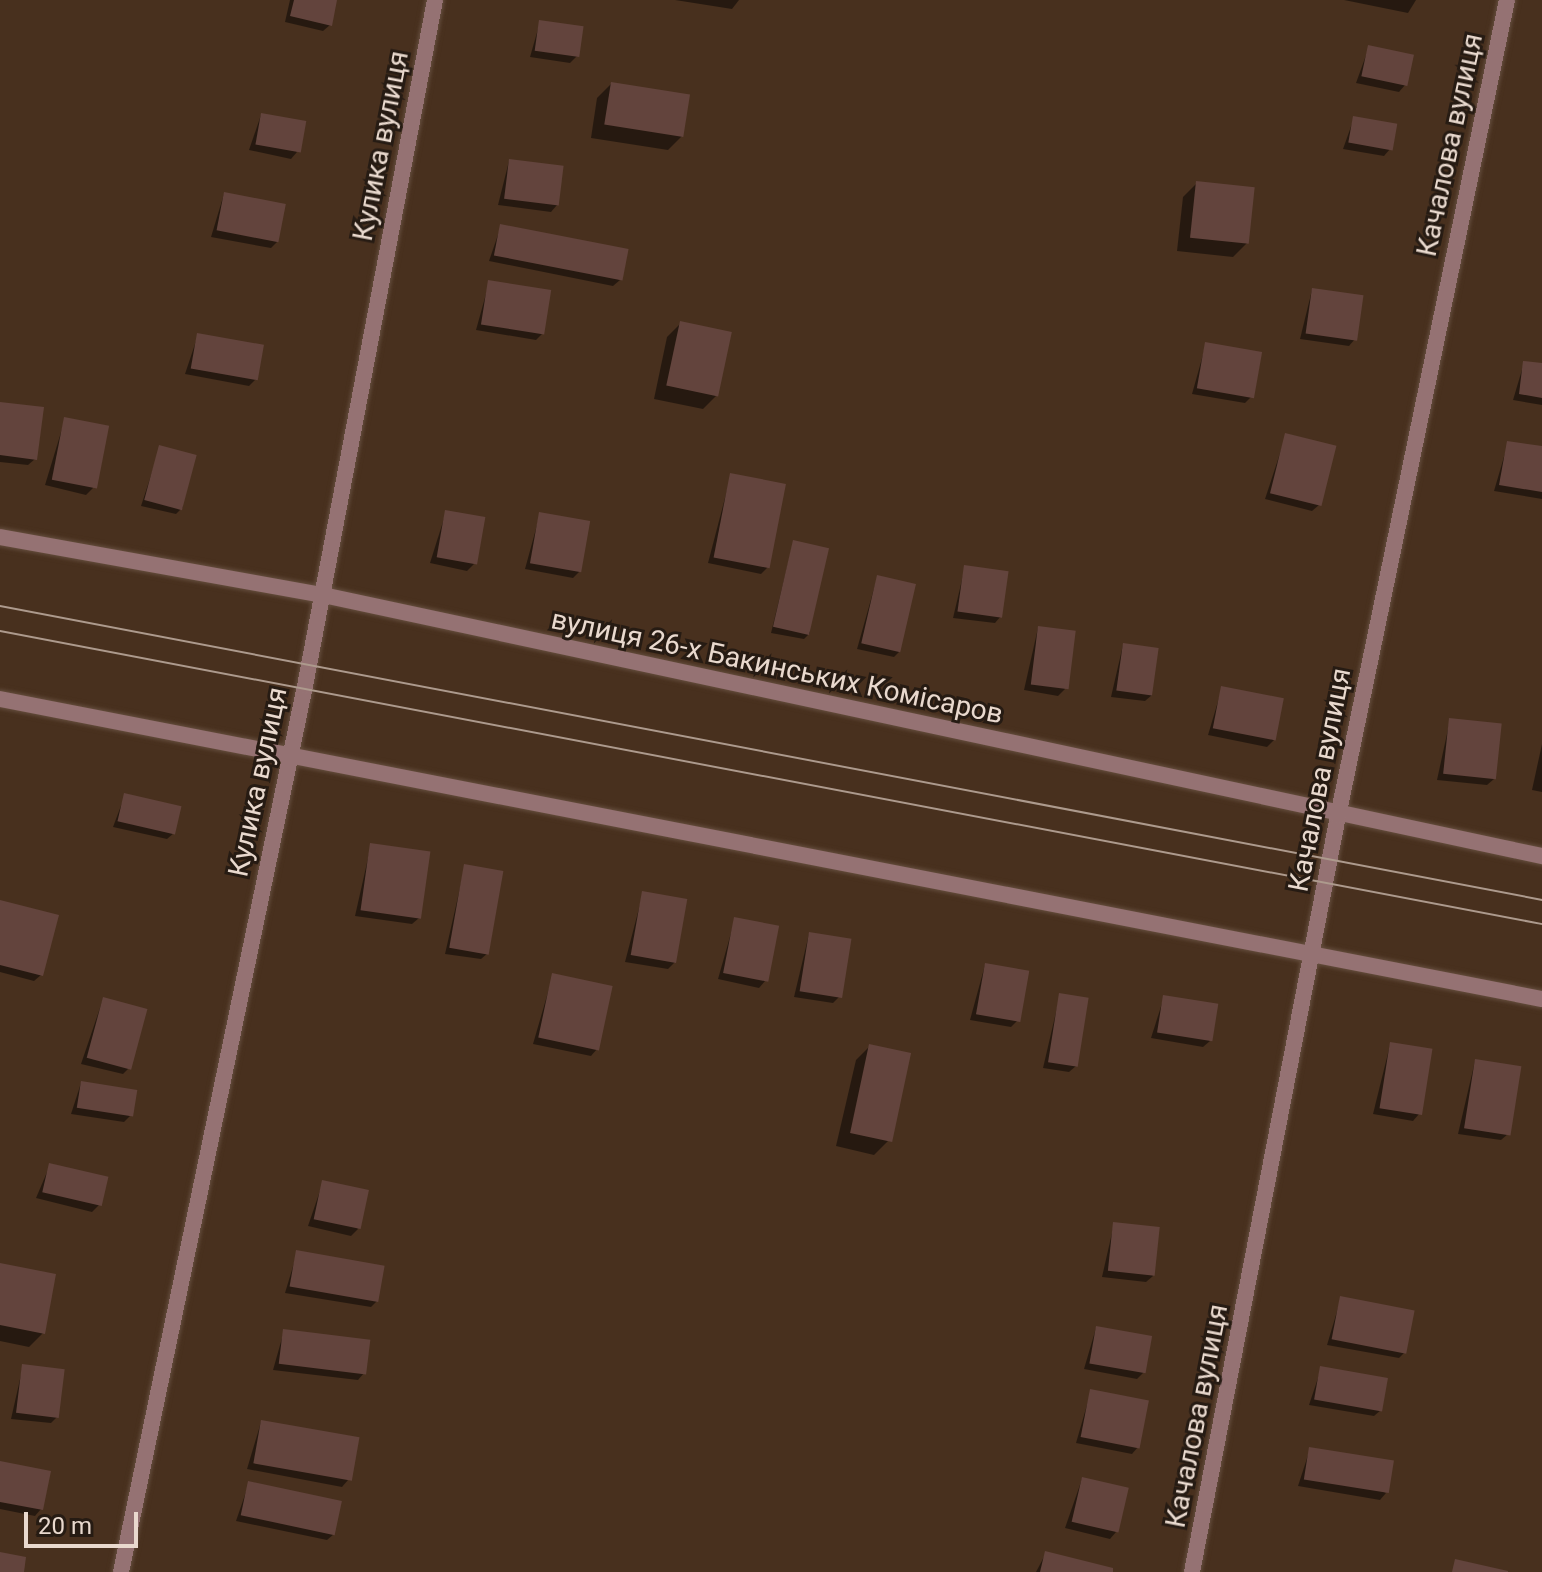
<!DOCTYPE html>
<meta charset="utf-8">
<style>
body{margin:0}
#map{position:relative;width:1542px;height:1572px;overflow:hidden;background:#48301e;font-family:Roboto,sans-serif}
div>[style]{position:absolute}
.shadow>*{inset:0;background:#0007}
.building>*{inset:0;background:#63443d;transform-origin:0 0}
.roads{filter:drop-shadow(0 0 2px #654e3e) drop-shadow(0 0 2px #654e3e)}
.minor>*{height:16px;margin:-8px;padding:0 8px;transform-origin:8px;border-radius:8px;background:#957273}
.tram>*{height:2px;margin:-1px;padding:0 1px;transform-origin:1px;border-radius:1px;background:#ad9a8d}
span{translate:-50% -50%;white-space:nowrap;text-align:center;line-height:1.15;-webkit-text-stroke:6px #261b13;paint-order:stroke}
.street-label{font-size:28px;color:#e9d9ce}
.scale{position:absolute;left:24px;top:1512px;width:114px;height:36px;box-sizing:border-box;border:4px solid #e9d9ce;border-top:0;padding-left:10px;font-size:24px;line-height:28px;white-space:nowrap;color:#e9d9ce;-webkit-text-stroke:6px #261b13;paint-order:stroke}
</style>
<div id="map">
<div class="shadow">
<i style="clip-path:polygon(290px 0,335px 0,330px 25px,323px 31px,285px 22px)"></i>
<i style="clip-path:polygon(675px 0,739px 0,732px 9px)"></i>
<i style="clip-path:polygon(1344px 0,1416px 0,1408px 13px)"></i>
<i style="clip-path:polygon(540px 22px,577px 56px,570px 63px,530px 57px)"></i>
<i style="clip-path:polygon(1369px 47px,1405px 85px,1399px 92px,1356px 83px)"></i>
<i style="clip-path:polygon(611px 84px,682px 136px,668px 150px,591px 138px,597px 98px)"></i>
<i style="clip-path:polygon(261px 115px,297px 152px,291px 159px,249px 150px)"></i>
<i style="clip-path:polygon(1354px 118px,1390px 149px,1384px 156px,1343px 149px)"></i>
<i style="clip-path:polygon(509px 161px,557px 205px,551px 212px,498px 205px)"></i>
<i style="clip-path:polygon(1197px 183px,1247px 243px,1233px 257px,1177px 251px,1183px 197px)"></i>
<i style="clip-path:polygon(224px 194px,278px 241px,271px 248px,211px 237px)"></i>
<i style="clip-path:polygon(501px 226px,620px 280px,613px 286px,489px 261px)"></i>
<i style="clip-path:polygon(489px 283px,542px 334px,536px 340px,476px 330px)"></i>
<i style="clip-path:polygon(1312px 290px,1355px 339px,1349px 346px,1300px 339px)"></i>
<i style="clip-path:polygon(681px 323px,717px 395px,703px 409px,654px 399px,667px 337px)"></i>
<i style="clip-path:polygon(198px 335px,256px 379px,249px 386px,185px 374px)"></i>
<i style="clip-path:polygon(1206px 344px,1252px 396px,1245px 403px,1192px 394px)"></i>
<i style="clip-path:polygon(1524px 363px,1542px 365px,1542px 405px,1513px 400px)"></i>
<i style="clip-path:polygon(0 404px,35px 459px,28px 465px,0 462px)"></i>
<i style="clip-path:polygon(65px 419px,93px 488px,86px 495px,45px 485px)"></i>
<i style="clip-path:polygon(1286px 435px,1319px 505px,1312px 511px,1265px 499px)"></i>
<i style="clip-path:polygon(1508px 443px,1542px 448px,1542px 499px,1494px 491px)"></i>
<i style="clip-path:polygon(160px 448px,183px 507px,176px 514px,141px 506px)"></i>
<i style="clip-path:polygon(731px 475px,768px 567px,761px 574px,708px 563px)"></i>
<i style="clip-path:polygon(446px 512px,474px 564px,467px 571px,430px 563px)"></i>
<i style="clip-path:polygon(540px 514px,580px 571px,573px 578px,525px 569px)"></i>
<i style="clip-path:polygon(793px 543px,810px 633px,804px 639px,771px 633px)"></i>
<i style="clip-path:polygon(965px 567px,1001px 616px,995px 623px,953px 618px)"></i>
<i style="clip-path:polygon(877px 578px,900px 651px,894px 657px,857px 649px)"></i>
<i style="clip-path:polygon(1038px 628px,1065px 689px,1058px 696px,1024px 690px)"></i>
<i style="clip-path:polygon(1123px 645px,1152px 695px,1145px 701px,1111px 697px)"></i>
<i style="clip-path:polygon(1222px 688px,1274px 740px,1267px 747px,1208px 735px)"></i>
<i style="clip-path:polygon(1450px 720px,1494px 779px,1487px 785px,1437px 780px)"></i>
<i style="clip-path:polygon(1542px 744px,1542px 792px,1532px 790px)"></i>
<i style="clip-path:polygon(125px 795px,174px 833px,167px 839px,113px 827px)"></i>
<i style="clip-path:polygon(371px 845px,419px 918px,412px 924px,355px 916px)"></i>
<i style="clip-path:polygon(465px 866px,488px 953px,481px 959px,445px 954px)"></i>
<i style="clip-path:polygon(643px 893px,675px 962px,668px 969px,625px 962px)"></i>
<i style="clip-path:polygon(0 902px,41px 975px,34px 981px,0 972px)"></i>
<i style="clip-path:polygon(735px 919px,765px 981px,759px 988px,718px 979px)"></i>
<i style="clip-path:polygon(809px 934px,839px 997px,833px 1003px,794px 997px)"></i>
<i style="clip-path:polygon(985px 965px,1018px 1020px,1011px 1027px,970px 1020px)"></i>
<i style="clip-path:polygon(553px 975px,597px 1049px,591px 1056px,533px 1044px)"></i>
<i style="clip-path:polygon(1060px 995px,1076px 1066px,1069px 1072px,1043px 1068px)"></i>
<i style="clip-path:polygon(1164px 997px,1210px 1041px,1203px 1047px,1151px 1038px)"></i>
<i style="clip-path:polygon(103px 999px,129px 1068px,123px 1074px,81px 1064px)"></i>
<i style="clip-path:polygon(1390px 1045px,1419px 1114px,1413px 1121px,1373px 1114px)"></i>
<i style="clip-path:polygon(870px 1046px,888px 1141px,874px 1155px,836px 1146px,856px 1060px)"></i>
<i style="clip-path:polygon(1475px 1061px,1508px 1134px,1501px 1140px,1458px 1134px)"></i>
<i style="clip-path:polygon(81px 1083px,130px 1116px,124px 1122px,71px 1114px)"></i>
<i style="clip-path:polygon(50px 1165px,99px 1205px,92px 1212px,36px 1198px)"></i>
<i style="clip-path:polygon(323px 1182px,358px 1229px,351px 1236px,308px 1226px)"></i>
<i style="clip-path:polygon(1114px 1224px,1153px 1276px,1146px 1282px,1102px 1277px)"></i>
<i style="clip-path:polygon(297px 1253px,377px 1301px,371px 1307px,285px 1293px)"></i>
<i style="clip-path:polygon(0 1265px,43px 1333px,29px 1347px,0 1341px)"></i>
<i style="clip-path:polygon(1341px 1298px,1405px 1352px,1399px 1358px,1327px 1345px)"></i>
<i style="clip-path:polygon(1096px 1328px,1144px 1372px,1137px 1379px,1084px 1369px)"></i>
<i style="clip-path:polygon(284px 1331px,364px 1373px,358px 1380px,273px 1370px)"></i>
<i style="clip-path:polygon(23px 1366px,57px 1417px,51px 1423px,11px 1419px)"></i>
<i style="clip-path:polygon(1321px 1369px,1381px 1410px,1374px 1416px,1309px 1405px)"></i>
<i style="clip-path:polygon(1091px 1391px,1138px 1447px,1132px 1454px,1076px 1443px)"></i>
<i style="clip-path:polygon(261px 1422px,348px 1480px,342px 1487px,247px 1469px)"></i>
<i style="clip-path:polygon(1310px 1449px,1386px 1493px,1380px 1500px,1298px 1486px)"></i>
<i style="clip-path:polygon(0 1463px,41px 1509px,35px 1516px,0 1509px)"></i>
<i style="clip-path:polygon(1082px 1479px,1116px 1532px,1110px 1539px,1065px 1528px)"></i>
<i style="clip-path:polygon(249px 1483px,334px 1534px,327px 1540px,236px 1521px)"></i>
<i style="clip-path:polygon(1046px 1553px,1110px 1572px,1036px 1572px)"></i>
</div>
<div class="building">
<i style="clip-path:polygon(294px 0,337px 0,332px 26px,290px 16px)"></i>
<i style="left:539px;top:20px;width:45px;height:31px;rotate:8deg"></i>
<i style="left:1368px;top:45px;width:47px;height:32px;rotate:12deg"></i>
<i style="left:611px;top:82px;width:80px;height:43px;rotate:9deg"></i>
<i style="left:261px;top:113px;width:46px;height:32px;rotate:10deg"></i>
<i style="left:1353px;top:116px;width:45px;height:27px;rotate:10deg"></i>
<i style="left:509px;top:159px;width:55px;height:40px;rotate:7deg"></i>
<i style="left:1196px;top:181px;width:59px;height:57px;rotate:6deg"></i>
<i style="left:224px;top:192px;width:63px;height:39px;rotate:11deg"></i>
<i style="left:500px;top:224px;width:131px;height:32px;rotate:11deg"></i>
<i style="left:488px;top:280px;width:64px;height:45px;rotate:9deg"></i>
<i style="left:1312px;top:288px;width:52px;height:46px;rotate:8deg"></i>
<i style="left:680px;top:321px;width:53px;height:66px;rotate:12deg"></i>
<i style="left:197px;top:333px;width:68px;height:36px;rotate:10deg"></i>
<i style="left:1205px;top:342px;width:58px;height:47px;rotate:10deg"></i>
<i style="clip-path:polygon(1523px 361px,1542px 363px,1542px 398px,1519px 394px)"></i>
<i style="clip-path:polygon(0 402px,44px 407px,37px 460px,0 455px)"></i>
<i style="left:64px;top:417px;width:46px;height:64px;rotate:11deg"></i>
<i style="left:1285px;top:433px;width:53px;height:62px;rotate:14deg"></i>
<i style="clip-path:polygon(1507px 441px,1542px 446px,1542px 492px,1499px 485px)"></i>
<i style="left:159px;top:445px;width:39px;height:57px;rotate:15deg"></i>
<i style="left:730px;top:473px;width:57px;height:86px;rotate:11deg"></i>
<i style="left:445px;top:510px;width:41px;height:48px;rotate:10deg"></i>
<i style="left:539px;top:512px;width:52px;height:52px;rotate:10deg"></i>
<i style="left:793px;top:540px;width:37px;height:89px;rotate:13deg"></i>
<i style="left:964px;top:565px;width:45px;height:47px;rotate:8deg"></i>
<i style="left:877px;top:575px;width:40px;height:70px;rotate:13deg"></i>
<i style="left:1038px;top:626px;width:38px;height:59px;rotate:7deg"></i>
<i style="left:1123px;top:643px;width:36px;height:48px;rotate:8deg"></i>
<i style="left:1221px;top:686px;width:64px;height:43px;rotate:11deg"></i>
<i style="left:1449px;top:718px;width:53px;height:56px;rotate:6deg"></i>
<i style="left:124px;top:793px;width:59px;height:29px;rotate:13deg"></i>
<i style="left:370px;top:843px;width:61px;height:68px;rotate:8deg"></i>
<i style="left:464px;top:864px;width:40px;height:85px;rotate:10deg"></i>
<i style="left:642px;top:891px;width:46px;height:65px;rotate:10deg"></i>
<i style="clip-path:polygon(0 900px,59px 915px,43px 976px,0 965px)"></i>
<i style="left:734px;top:917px;width:46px;height:57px;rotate:11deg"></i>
<i style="left:809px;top:932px;width:43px;height:60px;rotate:9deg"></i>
<i style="left:985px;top:963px;width:45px;height:52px;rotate:10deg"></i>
<i style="left:552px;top:973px;width:62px;height:66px;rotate:12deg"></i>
<i style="left:1059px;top:993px;width:30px;height:70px;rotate:9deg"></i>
<i style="left:1163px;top:995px;width:56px;height:38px;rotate:9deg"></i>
<i style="left:103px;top:997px;width:46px;height:63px;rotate:15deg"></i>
<i style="left:1390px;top:1042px;width:43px;height:67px;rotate:9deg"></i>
<i style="left:869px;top:1044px;width:43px;height:91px;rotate:12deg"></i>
<i style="left:1475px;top:1059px;width:47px;height:70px;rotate:9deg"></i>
<i style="left:81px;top:1081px;width:57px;height:27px;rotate:9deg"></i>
<i style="left:49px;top:1163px;width:61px;height:30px;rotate:13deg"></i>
<i style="left:322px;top:1180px;width:48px;height:40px;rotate:12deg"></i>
<i style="left:1113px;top:1222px;width:47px;height:49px;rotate:6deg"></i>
<i style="left:296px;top:1250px;width:90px;height:37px;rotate:10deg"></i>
<i style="clip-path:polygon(0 1263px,56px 1274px,45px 1334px,0 1325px)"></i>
<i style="left:1340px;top:1296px;width:76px;height:44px;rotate:11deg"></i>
<i style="left:1096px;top:1326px;width:57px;height:38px;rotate:10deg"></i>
<i style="left:283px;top:1329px;width:88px;height:35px;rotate:7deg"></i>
<i style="left:22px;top:1364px;width:43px;height:49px;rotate:7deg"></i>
<i style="left:1320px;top:1366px;width:69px;height:34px;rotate:10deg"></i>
<i style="left:1090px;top:1389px;width:60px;height:49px;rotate:11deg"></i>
<i style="left:261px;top:1420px;width:100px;height:44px;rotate:10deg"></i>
<i style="left:1309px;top:1447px;width:86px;height:33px;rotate:9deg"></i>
<i style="clip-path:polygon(0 1461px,51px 1471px,43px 1510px,0 1502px)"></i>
<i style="left:1082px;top:1477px;width:48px;height:46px;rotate:13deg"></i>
<i style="left:248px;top:1481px;width:96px;height:35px;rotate:12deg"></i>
<i style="clip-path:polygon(1045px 1551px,1113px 1568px,1113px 1572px,1040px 1572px)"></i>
<i style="clip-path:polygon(0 1552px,26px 1557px,24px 1572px,0 1572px)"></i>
<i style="clip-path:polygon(1455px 1559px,1508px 1571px,1508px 1572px,1452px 1572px)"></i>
</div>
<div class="roads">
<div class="minor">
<i style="left:0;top:537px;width:328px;rotate:10.2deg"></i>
<i style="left:323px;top:595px;width:1247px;rotate:12.09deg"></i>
<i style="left:0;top:699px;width:1571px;rotate:11.01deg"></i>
<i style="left:121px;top:1572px;width:905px;rotate:-78.27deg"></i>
<i style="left:305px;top:686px;width:698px;rotate:-79.27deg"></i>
<i style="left:1192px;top:1572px;width:770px;rotate:-79.07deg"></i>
<i style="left:1338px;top:816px;width:833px;rotate:-78.3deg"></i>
</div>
</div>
<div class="tram">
<i style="left:0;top:606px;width:1570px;rotate:10.79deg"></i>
<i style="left:0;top:631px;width:1570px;rotate:10.76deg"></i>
</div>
<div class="street-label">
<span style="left:1450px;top:145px;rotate:-78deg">Качалова вулиця</span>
<span style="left:381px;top:146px;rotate:-79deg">Кулика вулиця</span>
<span style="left:777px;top:667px;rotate:12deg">вулиця 26-х Бакинських Комісаров</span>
<span style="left:1320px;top:780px;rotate:-79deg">Качалова вулиця</span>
<span style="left:258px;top:782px;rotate:-78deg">Кулика вулиця</span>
<span style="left:1197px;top:1416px;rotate:-79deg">Качалова вулиця</span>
</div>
<div class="scale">20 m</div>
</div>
